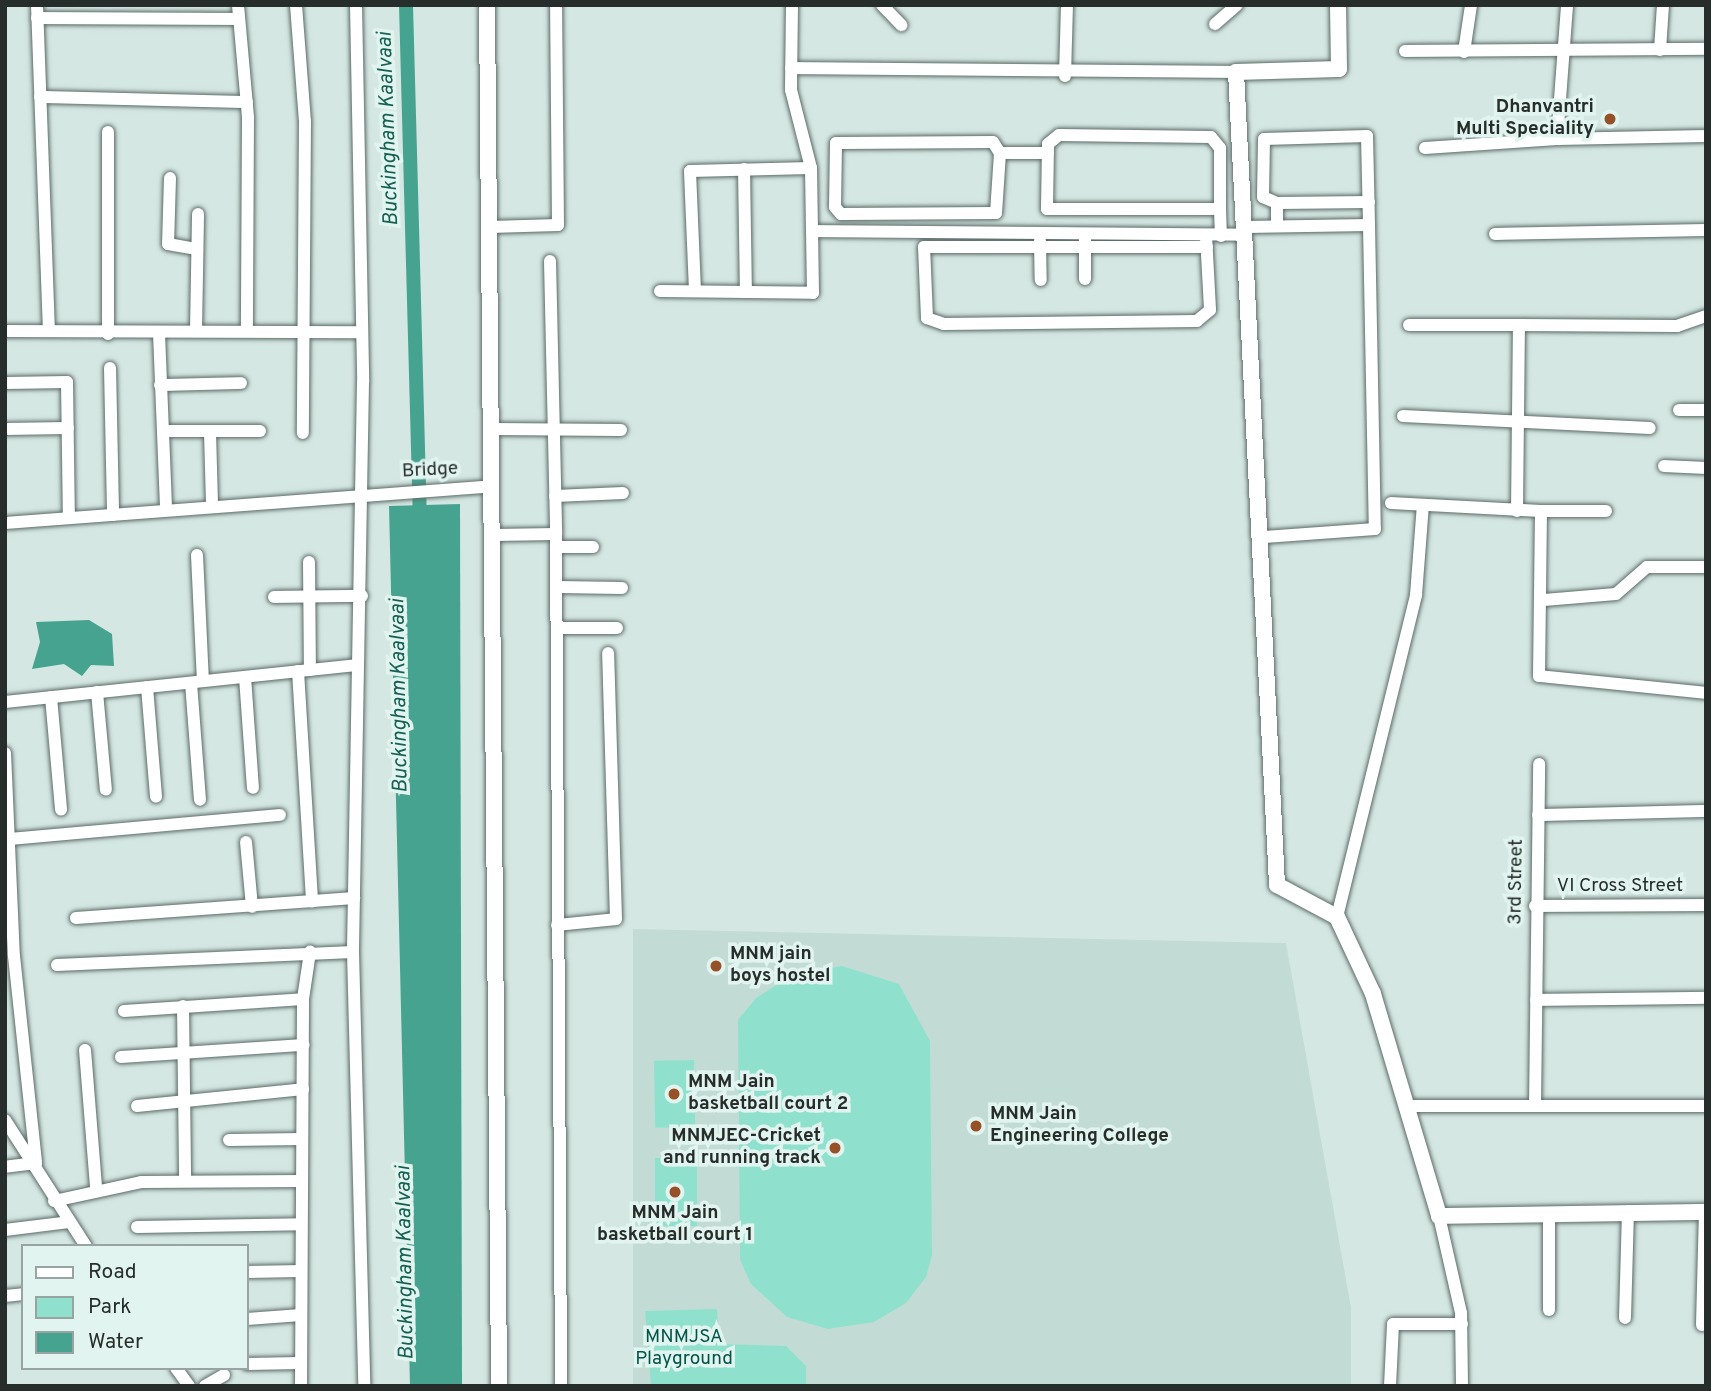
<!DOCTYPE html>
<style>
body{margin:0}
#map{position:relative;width:1711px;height:1391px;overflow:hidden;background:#d5e7e2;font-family:Overpass,sans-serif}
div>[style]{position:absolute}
.built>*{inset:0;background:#c2dcd5}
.green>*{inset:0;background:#8fe1ce;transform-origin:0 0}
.water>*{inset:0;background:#46a390}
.canal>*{height:14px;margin:-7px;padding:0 7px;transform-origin:7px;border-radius:7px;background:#46a390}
.roads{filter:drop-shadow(0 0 2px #5b6b67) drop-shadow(0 0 2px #5b6b67)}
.street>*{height:12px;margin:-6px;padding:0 6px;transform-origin:6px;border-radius:6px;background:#fff}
.secondary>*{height:16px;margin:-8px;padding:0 8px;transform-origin:8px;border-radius:8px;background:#fff}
.dots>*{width:19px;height:19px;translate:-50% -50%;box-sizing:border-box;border:4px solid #e2f4ef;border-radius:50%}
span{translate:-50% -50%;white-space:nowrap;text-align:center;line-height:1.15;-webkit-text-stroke:7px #e2f4ef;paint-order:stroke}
.poi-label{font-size:19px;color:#262d2b;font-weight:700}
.right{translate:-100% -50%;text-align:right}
.left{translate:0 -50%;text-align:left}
.street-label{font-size:19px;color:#262d2b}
.park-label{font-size:19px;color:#015548}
.water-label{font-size:21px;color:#156052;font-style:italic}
.frame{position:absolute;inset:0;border:7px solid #262d2b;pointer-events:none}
.legend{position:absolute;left:21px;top:1244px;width:228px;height:126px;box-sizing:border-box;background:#e2f4ef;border:2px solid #97a4a1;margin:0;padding:9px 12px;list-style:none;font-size:21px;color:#262d2b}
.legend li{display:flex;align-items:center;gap:14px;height:35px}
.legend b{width:35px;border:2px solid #97a4a1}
</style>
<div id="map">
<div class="built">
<i style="clip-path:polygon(633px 929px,1286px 943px,1351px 1308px,1351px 1386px,633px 1386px)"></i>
</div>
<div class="green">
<i style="clip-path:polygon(842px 966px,899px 984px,930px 1041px,932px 1255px,926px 1277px,906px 1303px,874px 1322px,828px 1329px,787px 1317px,751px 1284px,740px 1260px,738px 1020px,756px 998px,792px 975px)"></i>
<i style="left:694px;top:1060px;width:67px;height:40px;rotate:89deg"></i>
<i style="left:655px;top:1158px;width:42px;height:68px"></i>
<i style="clip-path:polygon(717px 1309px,719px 1344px,786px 1346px,806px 1366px,806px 1386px,651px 1386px,645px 1311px)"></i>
</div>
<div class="water">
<i style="clip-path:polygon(460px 504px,462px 1386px,410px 1386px,389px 506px)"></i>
<i style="clip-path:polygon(89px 620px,112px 634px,114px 666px,91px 665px,82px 676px,64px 664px,32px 669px,40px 642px,36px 622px)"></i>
</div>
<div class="canal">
<i style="left:406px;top:5px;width:518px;rotate:88.45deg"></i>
</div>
<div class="roads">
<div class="street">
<i style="left:37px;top:5px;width:326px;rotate:87.9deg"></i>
<i style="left:238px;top:5px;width:113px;rotate:84.9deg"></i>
<i style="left:248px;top:118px;width:213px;rotate:90.3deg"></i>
<i style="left:296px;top:5px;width:116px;rotate:85.6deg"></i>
<i style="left:305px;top:121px;width:312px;rotate:90.4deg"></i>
<i style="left:356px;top:5px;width:377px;rotate:88.9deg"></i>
<i style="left:363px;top:382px;width:570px;rotate:91.01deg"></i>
<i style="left:353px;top:952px;width:434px;rotate:88.5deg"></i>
<i style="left:792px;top:5px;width:85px;rotate:90.7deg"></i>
<i style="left:791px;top:90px;width:81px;rotate:75.6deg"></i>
<i style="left:882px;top:5px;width:28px;rotate:46deg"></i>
<i style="left:37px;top:18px;width:202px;rotate:0.3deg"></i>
<i style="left:1215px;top:24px;width:29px;rotate:-41deg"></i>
<i style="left:1660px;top:50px;width:45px;rotate:-86.2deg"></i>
<i style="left:1405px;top:51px;width:301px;rotate:-0.4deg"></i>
<i style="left:1464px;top:52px;width:48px;rotate:-81.5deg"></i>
<i style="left:791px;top:68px;width:445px;rotate:0.5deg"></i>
<i style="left:1065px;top:76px;width:71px;rotate:-88.4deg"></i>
<i style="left:40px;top:97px;width:207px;rotate:1.4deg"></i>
<i style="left:108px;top:132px;width:202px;rotate:90deg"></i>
<i style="left:1059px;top:135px;width:152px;rotate:0.8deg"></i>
<i style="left:1211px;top:137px;width:14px;rotate:51deg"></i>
<i style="left:1220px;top:148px;width:61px;rotate:90deg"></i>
<i style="left:1220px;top:209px;width:173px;rotate:180deg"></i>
<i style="left:1047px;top:209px;width:65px;rotate:-89.1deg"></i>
<i style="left:1048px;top:144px;width:14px;rotate:-39deg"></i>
<i style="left:1557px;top:139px;width:149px;rotate:-1.2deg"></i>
<i style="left:993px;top:142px;width:13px;rotate:58deg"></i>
<i style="left:1000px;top:153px;width:60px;rotate:93.8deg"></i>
<i style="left:996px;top:213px;width:155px;rotate:179.6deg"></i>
<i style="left:841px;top:214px;width:9px;rotate:-131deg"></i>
<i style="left:835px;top:207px;width:64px;rotate:-89.1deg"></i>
<i style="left:836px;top:143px;width:157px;rotate:-0.4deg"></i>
<i style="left:1425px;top:148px;width:132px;rotate:-3.9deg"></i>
<i style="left:1557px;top:139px;width:134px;rotate:-85.7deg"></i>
<i style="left:1000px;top:153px;width:48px"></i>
<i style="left:744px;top:169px;width:123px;rotate:89.1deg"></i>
<i style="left:170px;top:178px;width:66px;rotate:91.7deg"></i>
<i style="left:168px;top:244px;width:28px;rotate:10deg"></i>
<i style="left:1277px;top:203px;width:92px;rotate:-0.6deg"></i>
<i style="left:1220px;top:209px;width:27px;rotate:88deg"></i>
<i style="left:1277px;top:226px;width:23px;rotate:-90deg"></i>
<i style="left:1277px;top:203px;width:15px;rotate:-157deg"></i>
<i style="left:1263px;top:197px;width:58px;rotate:-89deg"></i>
<i style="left:1264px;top:139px;width:103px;rotate:-1.7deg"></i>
<i style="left:1367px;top:136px;width:89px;rotate:88.7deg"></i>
<i style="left:490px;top:227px;width:68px;rotate:-1.7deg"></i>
<i style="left:558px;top:225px;width:220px;rotate:-90.5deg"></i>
<i style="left:1245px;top:227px;width:124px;rotate:-0.9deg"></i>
<i style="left:1369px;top:225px;width:304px;rotate:88.9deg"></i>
<i style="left:1375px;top:529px;width:111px;rotate:175.9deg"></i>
<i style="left:1495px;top:234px;width:211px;rotate:-1.1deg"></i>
<i style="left:1206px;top:235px;width:19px;rotate:87deg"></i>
<i style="left:1207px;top:254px;width:56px;rotate:86.9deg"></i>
<i style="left:1210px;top:310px;width:17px;rotate:140deg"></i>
<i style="left:1197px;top:321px;width:253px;rotate:179.3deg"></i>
<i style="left:944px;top:324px;width:18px;rotate:-161deg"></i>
<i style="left:927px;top:318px;width:71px;rotate:-92.4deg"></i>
<i style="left:924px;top:247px;width:283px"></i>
<i style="left:1085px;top:238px;width:41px;rotate:90deg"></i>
<i style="left:1040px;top:241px;width:39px;rotate:89deg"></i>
<i style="left:550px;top:261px;width:273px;rotate:88.7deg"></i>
<i style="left:660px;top:291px;width:153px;rotate:0.7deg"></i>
<i style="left:813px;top:293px;width:62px;rotate:-90.9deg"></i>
<i style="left:812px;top:231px;width:434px;rotate:0.5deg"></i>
<i style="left:695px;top:291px;width:120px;rotate:-92.4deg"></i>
<i style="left:690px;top:171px;width:121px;rotate:-1.4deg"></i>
<i style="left:811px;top:168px;width:63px;rotate:89.1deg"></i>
<i style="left:1409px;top:325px;width:110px"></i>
<i style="left:5px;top:331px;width:356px;rotate:0.2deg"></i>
<i style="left:196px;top:331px;width:117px;rotate:-89deg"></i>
<i style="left:159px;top:333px;width:176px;rotate:87.7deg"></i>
<i style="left:110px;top:368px;width:147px;rotate:88.8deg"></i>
<i style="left:5px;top:383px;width:62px;rotate:-0.9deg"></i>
<i style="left:67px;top:382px;width:136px;rotate:89.2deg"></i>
<i style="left:160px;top:385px;width:81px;rotate:-1.4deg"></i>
<i style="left:1679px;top:410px;width:27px"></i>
<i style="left:1403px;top:416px;width:247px;rotate:2.8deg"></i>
<i style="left:5px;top:429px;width:63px;rotate:-0.9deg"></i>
<i style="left:492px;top:429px;width:129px;rotate:0.4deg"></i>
<i style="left:163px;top:431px;width:97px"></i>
<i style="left:210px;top:432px;width:72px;rotate:88.4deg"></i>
<i style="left:1664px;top:466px;width:42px;rotate:2.7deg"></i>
<i style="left:555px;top:496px;width:68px;rotate:-2.5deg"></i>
<i style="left:1391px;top:503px;width:150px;rotate:3.1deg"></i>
<i style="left:1541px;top:511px;width:165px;rotate:90.7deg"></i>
<i style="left:1539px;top:676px;width:168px;rotate:5.8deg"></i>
<i style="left:1517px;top:511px;width:186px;rotate:-89.4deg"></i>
<i style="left:1519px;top:325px;width:158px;rotate:0.4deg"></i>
<i style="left:1677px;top:326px;width:31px;rotate:-19deg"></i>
<i style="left:1541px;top:511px;width:65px"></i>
<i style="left:5px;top:523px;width:489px;rotate:-4.3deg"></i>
<i style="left:495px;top:535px;width:61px;rotate:-0.9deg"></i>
<i style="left:556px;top:534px;width:852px;rotate:89.66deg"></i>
<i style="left:557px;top:547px;width:36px"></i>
<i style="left:197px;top:555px;width:126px;rotate:87.3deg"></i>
<i style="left:309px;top:562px;width:108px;rotate:89.5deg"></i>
<i style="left:557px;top:587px;width:65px;rotate:0.9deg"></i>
<i style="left:274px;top:597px;width:88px;rotate:-0.7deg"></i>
<i style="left:1544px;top:600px;width:72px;rotate:-4.8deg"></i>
<i style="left:1616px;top:594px;width:41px;rotate:-41.1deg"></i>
<i style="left:1647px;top:567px;width:59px"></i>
<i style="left:557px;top:628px;width:60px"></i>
<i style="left:298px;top:671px;width:231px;rotate:86.5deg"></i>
<i style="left:245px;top:677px;width:111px;rotate:85.9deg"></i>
<i style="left:191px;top:683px;width:117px;rotate:85.6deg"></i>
<i style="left:147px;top:687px;width:110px;rotate:85.3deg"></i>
<i style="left:97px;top:692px;width:98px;rotate:84.8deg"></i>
<i style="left:51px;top:697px;width:113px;rotate:84.9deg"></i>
<i style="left:5px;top:702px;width:353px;rotate:-6deg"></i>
<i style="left:5px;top:753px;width:203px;rotate:87.5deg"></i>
<i style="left:14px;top:956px;width:208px;rotate:83.9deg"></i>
<i style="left:36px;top:1163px;width:31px;rotate:173deg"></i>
<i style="left:1538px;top:815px;width:168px;rotate:-1.4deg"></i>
<i style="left:10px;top:839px;width:271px;rotate:-5.1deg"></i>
<i style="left:246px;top:842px;width:65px;rotate:84.7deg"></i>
<i style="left:1535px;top:906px;width:171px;rotate:-0.3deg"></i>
<i style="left:1337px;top:917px;width:332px;rotate:-76.2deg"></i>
<i style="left:1416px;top:595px;width:90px;rotate:-85.6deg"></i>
<i style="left:76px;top:918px;width:279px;rotate:-4.1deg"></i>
<i style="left:557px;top:925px;width:59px;rotate:-5.8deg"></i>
<i style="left:616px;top:919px;width:266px;rotate:-91.7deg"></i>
<i style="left:57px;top:965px;width:296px;rotate:-2.5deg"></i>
<i style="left:1536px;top:1000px;width:170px;rotate:-0.7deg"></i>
<i style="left:183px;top:1006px;width:175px;rotate:89.3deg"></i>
<i style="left:124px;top:1011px;width:179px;rotate:-3.8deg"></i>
<i style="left:85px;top:1050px;width:137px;rotate:85.4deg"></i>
<i style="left:121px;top:1057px;width:183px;rotate:-3.8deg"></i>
<i style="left:137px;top:1106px;width:167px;rotate:-5.8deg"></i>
<i style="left:1406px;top:1106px;width:300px"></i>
<i style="left:1535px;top:1106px;width:342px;rotate:-89.3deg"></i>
<i style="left:5px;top:1120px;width:150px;rotate:57.3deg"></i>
<i style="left:229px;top:1140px;width:73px;rotate:-0.8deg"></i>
<i style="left:54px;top:1201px;width:89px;rotate:-12.3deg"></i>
<i style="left:141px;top:1182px;width:161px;rotate:-0.4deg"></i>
<i style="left:1439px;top:1216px;width:99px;rotate:77.2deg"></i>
<i style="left:1461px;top:1313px;width:73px;rotate:89.2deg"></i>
<i style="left:137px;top:1227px;width:164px;rotate:-1deg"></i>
<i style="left:5px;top:1230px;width:64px;rotate:-7.1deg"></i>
<i style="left:247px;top:1272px;width:54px;rotate:-1.1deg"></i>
<i style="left:5px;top:1296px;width:18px;rotate:-6deg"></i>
<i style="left:1549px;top:1310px;width:93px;rotate:-90deg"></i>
<i style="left:1625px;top:1318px;width:107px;rotate:-88.4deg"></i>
<i style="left:247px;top:1319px;width:54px;rotate:-4.2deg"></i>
<i style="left:1702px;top:1325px;width:113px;rotate:-88.5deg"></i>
<i style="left:247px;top:1364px;width:53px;rotate:-1.1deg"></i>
<i style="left:176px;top:1368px;width:22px;rotate:54deg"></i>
<i style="left:205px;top:1386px;width:22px;rotate:-30deg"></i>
<i style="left:301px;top:1386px;width:387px;rotate:-89.7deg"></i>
<i style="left:303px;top:999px;width:48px;rotate:-81.5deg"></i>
<i style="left:1390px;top:1386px;width:62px;rotate:-87.2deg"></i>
<i style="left:1393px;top:1324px;width:69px"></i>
</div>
<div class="secondary">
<i style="left:487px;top:5px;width:1381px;rotate:89.5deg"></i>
<i style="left:1338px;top:5px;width:64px;rotate:89.1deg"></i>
<i style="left:1339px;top:69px;width:103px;rotate:178.3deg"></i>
<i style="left:1236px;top:72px;width:814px;rotate:87.11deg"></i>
<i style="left:1277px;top:885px;width:68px;rotate:28.1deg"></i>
<i style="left:1337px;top:917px;width:85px;rotate:64.9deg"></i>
<i style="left:1373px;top:994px;width:232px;rotate:73.4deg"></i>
<i style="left:1439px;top:1216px;width:267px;rotate:-0.9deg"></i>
</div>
</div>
<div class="dots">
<i style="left:1610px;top:119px;background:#965126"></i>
<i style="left:716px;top:966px;background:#965126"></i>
<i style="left:674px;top:1094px;background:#965126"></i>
<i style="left:976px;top:1126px;background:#965126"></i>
<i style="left:835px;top:1148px;background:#965126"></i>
<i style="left:675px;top:1192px;background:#965126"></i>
</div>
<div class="poi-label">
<span class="right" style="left:1594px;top:119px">Dhanvantri<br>Multi Speciality</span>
<span class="left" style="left:730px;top:966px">MNM jain<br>boys hostel</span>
<span class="left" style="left:688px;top:1094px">MNM Jain<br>basketball court 2</span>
<span class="left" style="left:990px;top:1126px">MNM Jain<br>Engineering College</span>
<span class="right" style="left:821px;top:1148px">MNMJEC-Cricket<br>and running track</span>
<span style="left:675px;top:1225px">MNM Jain<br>basketball court 1</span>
</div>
<div class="street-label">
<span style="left:430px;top:471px;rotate:-3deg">Bridge</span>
<span style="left:1517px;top:882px;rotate:-89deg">3rd Street</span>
<span style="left:1620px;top:887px">VI Cross Street</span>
</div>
<div class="park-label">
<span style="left:684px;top:1349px">MNMJSA<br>Playground</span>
</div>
<div class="water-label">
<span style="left:389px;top:129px;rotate:-92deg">Buckingham Kaalvaai</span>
<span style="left:400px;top:696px;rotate:-91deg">Buckingham Kaalvaai</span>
<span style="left:406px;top:1263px;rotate:-91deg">Buckingham Kaalvaai</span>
</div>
<div class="frame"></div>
<ul class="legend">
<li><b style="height:9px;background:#fff"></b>Road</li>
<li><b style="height:19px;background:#8fe1ce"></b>Park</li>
<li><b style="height:19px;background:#46a390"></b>Water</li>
</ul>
</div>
